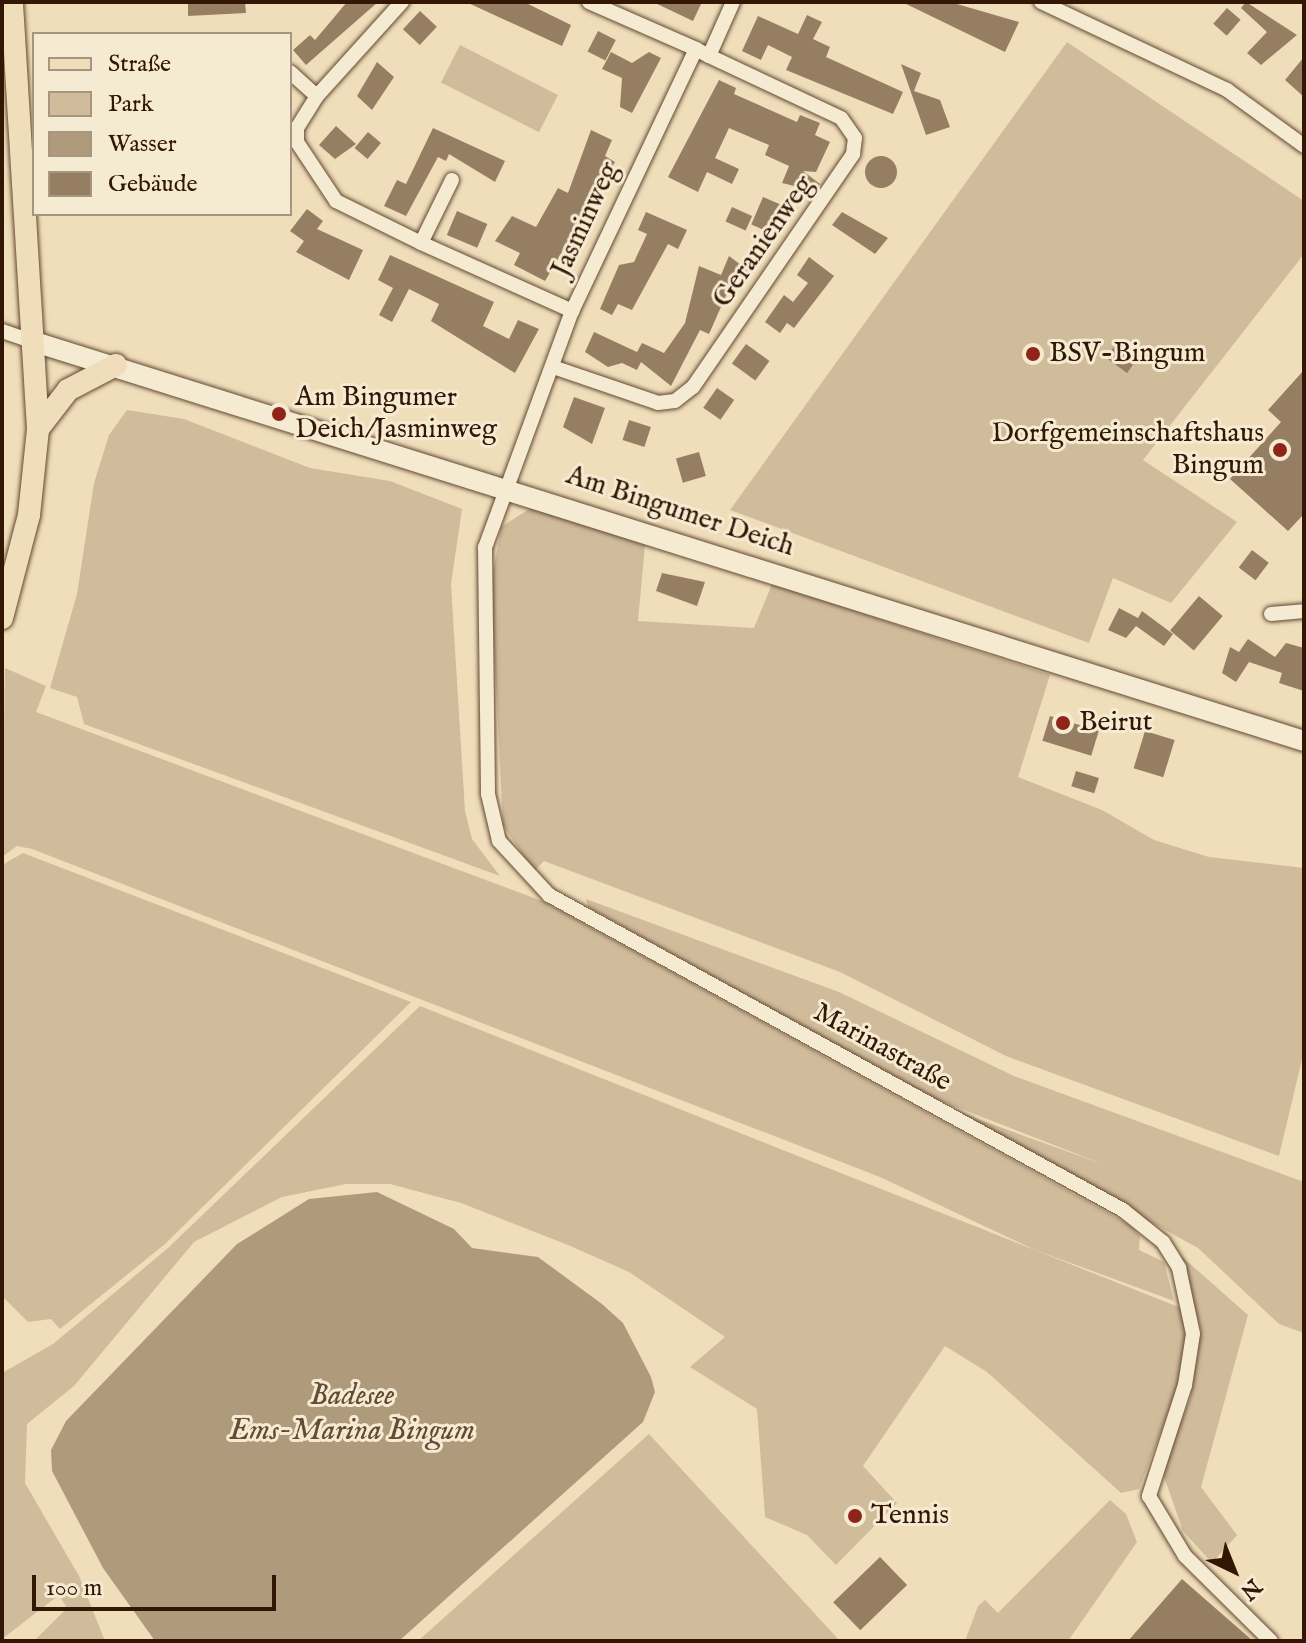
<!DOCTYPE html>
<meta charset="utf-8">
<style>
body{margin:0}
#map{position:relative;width:1306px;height:1643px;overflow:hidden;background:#f0deba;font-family:"IM FELL English",serif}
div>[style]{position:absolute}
.green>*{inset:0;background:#d0bc9b;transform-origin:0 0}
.water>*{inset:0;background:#b09a7c}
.building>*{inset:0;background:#967e63;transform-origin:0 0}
.round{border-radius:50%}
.roads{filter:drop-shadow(0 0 2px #634832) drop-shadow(0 0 2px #634832)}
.minor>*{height:14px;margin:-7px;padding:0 7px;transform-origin:7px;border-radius:7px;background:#f5ead2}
.secondary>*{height:20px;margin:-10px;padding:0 10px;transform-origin:10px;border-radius:10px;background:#f5ead2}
.primary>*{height:22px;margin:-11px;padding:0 11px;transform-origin:11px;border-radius:11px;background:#f0deba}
.dots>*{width:22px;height:22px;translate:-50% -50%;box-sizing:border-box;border:4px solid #f5ead2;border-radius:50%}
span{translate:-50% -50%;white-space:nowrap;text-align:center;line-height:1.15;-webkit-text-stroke:6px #f5ead2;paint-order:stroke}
.street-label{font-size:28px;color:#341604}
.poi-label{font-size:28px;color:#341604}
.left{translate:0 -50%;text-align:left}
.right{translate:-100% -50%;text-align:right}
.water-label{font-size:30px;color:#664b34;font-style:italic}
.frame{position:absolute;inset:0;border:4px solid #341604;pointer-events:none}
.legend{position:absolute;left:32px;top:32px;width:260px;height:184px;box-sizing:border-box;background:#f5ead2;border:2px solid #a89580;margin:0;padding:10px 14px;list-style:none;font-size:24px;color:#341604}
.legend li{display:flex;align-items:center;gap:16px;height:40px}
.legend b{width:40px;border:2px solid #a89580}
.north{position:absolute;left:1194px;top:1531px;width:80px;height:80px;-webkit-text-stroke:6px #f5ead2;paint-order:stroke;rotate:137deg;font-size:22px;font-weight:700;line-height:32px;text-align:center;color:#341604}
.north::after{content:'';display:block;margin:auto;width:28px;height:36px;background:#341604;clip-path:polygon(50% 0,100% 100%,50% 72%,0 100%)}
.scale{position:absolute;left:32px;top:1575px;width:244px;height:36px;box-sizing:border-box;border:4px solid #341604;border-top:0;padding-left:10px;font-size:24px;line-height:28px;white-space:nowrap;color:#341604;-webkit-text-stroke:6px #f5ead2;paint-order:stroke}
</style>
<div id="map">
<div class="green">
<i style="clip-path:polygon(1067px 42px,1304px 201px,1304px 254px,1143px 460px,1237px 522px,1171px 603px,1113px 578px,1089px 643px,730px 510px)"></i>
<i style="left:460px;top:45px;width:110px;height:42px;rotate:27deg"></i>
<i style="clip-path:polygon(127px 410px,184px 419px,310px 468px,390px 481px,462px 509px,451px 584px,465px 811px,472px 839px,500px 876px,84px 724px,77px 697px,50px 688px,77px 594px,94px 483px,109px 435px)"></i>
<i style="clip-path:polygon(531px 508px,645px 545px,638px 621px,754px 628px,772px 584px,1050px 675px,1018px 777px,1102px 810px,1154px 840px,1209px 857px,1304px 868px,1304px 1051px,1279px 1156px,1006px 1056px,840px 972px,544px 861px,534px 871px,503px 825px,491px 584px,501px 527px)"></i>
<i style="clip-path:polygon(5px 668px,46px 686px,36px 712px,542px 901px,1128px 1224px,1140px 1236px,1139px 1250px,1164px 1262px,1174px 1301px,1035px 1250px,880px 1177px,32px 849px,17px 846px,2px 857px)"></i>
<i style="clip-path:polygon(23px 853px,411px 1002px,165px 1244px,60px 1329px,51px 1319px,28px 1322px,2px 1296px,2px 865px)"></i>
<i style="clip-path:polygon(586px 899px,839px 992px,1014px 1076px,1304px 1182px,1304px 1333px,1279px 1324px,1198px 1248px,936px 1104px,1105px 1165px,931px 1097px,588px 907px)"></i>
<i style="clip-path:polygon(420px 1006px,1181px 1308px,1188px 1338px,1177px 1389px,1139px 1489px,1121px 1493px,987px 1372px,945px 1346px,863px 1466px,897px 1503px,836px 1565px,807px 1535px,765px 1517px,757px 1409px,690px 1367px,725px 1337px,629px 1272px,568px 1245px,461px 1203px,390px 1184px,346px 1184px,282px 1197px,194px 1242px,74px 1386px,27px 1424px,25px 1483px,79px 1576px,105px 1641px,34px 1641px,67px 1608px,59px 1595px,2px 1639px,2px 1373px,53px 1344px,168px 1248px)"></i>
<i style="clip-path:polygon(1180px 1255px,1248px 1315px,1201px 1487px,1237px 1535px,1212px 1563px,1183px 1531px,1162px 1471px,1190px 1399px,1201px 1331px)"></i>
<i style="clip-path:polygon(649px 1434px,840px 1641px,418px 1641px)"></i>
<i style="clip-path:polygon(1110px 1500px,1126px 1514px,1137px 1542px,1068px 1641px,965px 1641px,978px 1606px,985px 1600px,998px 1613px)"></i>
</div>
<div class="water">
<i style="clip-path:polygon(377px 1192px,454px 1229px,472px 1248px,538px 1257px,602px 1304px,623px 1323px,651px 1377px,655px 1392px,643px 1422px,399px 1641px,155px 1641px,103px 1568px,52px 1471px,51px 1450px,66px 1421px,237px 1244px,309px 1199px)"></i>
</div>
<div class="building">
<i style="clip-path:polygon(188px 2px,245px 2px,246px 13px,188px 16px)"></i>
<i style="clip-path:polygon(347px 2px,378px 2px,306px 65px,293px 50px,310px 35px,315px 40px)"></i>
<i style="clip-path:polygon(466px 2px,524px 2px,571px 25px,562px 46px)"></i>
<i style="clip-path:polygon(653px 2px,702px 2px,693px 21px)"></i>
<i style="clip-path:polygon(902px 2px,950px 2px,1019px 22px,1005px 52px)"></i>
<i style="clip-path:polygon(1246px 2px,1297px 35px,1261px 65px,1247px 53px,1267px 32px,1241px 8px)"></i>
<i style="left:1227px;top:8px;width:18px;height:21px;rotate:41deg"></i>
<i style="left:420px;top:11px;width:23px;height:25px;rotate:43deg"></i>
<i style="clip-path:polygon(807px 15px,822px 22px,813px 39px,830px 47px,826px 57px,903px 92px,893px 114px,786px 70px,792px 57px,768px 45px,761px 60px,742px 51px,758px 16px,798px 34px)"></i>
<i style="left:598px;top:31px;width:20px;height:23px;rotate:27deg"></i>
<i style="clip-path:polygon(611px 52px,632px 63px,649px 52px,661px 58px,632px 113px,620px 107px,622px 78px,602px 69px)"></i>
<i style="clip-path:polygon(1304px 57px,1304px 97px,1285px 80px)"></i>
<i style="clip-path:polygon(377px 62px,394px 77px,372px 110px,357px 96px)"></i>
<i style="clip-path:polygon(901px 64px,921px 73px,914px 91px,940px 100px,950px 127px,926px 135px)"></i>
<i style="clip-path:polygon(719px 80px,736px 88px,734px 94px,797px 122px,800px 115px,820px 123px,815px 135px,830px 142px,816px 172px,803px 171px,820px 184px,815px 191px,782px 183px,789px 166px,765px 155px,769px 145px,729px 128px,715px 158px,739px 169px,732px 184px,707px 172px,698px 192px,668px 177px)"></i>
<i style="clip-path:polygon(336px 126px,356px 144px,335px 159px,319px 145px)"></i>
<i style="clip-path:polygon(433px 128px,505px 161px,495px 182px,449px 154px,446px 161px,438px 157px,406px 216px,384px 206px,397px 180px,406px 184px)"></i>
<i style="clip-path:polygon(591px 130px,612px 140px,605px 156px,615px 162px,545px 281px,514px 265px,520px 253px,495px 241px,512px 216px,536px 227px,558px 188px,568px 193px)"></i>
<i style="left:368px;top:132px;width:17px;height:21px;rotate:40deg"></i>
<i class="round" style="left:865px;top:156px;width:32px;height:32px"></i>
<i style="left:763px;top:197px;width:23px;height:30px;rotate:23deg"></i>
<i style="left:732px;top:207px;width:22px;height:16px;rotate:24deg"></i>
<i style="clip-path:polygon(307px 209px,323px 221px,317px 229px,363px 250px,349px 280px,296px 252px,304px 241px,290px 231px)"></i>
<i style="left:457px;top:211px;width:33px;height:26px;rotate:23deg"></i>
<i style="clip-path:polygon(646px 212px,687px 230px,678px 249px,668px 244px,632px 310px,618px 304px,612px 315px,600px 309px,619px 265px,634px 262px,647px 234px,638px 230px)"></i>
<i style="clip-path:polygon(842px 212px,888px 238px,875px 254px,832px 225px)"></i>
<i style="clip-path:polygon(390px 255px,494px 302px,483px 326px,509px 339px,518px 320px,539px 329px,515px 373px,431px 321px,439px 304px,409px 289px,392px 322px,379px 315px,393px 288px,378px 280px)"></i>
<i style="clip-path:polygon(729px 256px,749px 271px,742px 287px,732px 282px,709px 334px,700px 330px,671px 386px,641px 362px,637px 370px,622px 363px,608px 367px,585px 352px,594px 332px,637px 352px,642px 343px,664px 353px,685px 323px,699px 266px,721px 275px)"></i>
<i style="clip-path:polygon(809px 257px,834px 276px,794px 328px,787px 323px,780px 333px,765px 322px,784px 295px,793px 302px,808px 283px,797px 275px)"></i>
<i style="left:746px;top:344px;width:29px;height:24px;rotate:36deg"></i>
<i style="left:1116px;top:344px;width:26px;height:17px;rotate:36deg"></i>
<i style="clip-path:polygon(1304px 370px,1304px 514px,1288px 531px,1230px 479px,1281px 422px,1268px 410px)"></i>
<i style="left:717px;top:388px;width:21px;height:24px;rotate:35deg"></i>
<i style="clip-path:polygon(574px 397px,605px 408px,592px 444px,563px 427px)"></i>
<i style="left:629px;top:420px;width:23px;height:21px;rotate:18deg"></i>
<i style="left:699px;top:452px;width:25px;height:24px;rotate:74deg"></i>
<i style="left:1252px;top:550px;width:21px;height:22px;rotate:37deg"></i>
<i style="clip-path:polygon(662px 573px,705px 582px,697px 606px,656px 591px)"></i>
<i style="left:1199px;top:596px;width:31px;height:45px;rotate:40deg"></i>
<i style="clip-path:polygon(1119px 608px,1138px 618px,1142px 611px,1173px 634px,1164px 646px,1136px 626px,1126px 638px,1108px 630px)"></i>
<i style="clip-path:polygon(1248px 639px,1275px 657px,1286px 643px,1304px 648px,1304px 691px,1279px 683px,1282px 673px,1249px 662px,1236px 682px,1222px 673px,1230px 647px,1239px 652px)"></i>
<i style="left:1050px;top:716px;width:51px;height:26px;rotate:17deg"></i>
<i style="left:1145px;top:731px;width:31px;height:39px;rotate:17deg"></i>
<i style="left:1076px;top:771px;width:24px;height:16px;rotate:17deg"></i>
<i style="left:880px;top:1557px;width:39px;height:65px;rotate:46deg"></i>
<i style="clip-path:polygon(1182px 1579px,1253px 1641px,1128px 1641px)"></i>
</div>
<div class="roads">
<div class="minor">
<i style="left:589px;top:2px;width:117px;rotate:23.7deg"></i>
<i style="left:733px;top:2px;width:59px;rotate:114deg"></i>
<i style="left:709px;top:56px;width:15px;rotate:-152deg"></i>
<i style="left:696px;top:49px;width:290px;rotate:115.3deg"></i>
<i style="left:572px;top:311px;width:252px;rotate:110.2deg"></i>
<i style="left:485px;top:547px;width:247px;rotate:89.3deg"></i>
<i style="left:488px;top:794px;width:48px;rotate:76.8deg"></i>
<i style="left:499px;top:841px;width:74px;rotate:47.2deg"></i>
<i style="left:549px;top:895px;width:655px;rotate:28.76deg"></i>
<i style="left:1123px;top:1210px;width:51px;rotate:38.7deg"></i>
<i style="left:1163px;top:1242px;width:31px;rotate:58deg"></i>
<i style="left:1179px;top:1268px;width:67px;rotate:78deg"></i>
<i style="left:1193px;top:1334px;width:52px;rotate:98.9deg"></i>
<i style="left:1185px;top:1385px;width:117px;rotate:108deg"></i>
<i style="left:1149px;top:1496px;width:70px;rotate:59deg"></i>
<i style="left:1185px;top:1556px;width:121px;rotate:44.7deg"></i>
<i style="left:1041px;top:2px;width:206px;rotate:25.3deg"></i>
<i style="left:1227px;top:90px;width:95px;rotate:36deg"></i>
<i style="left:290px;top:72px;width:36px;rotate:42deg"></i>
<i style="left:317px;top:96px;width:38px;rotate:122deg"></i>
<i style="left:297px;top:128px;width:14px;rotate:90deg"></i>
<i style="left:297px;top:142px;width:71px;rotate:56.5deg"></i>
<i style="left:336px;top:201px;width:95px;rotate:26.3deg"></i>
<i style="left:317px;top:96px;width:127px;rotate:-47.9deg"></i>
<i style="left:452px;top:180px;width:70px;rotate:116.2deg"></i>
<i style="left:421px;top:243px;width:166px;rotate:24.2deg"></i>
<i style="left:2px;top:331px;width:37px;rotate:19deg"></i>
<i style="left:553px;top:367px;width:111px;rotate:18.9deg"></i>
<i style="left:658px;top:403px;width:17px;rotate:-7deg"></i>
<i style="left:675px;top:401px;width:23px;rotate:-38deg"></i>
<i style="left:693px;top:387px;width:283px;rotate:-55.5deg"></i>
<i style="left:853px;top:154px;width:16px;rotate:-83deg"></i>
<i style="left:855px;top:138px;width:24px;rotate:-125deg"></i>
<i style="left:841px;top:118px;width:146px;rotate:-154.8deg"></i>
<i style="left:1271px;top:614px;width:33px;rotate:-5deg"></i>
</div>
<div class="secondary">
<i style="left:38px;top:343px;width:1327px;rotate:17.45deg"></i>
</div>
<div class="primary">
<i style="left:38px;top:429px;width:49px;rotate:-52.4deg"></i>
<i style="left:68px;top:390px;width:54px;rotate:-27.5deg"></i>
<i style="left:2px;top:618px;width:106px;rotate:-75.3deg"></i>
<i style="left:29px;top:515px;width:86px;rotate:-84deg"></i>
<i style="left:38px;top:429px;width:428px;rotate:-93.5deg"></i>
</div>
</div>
<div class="dots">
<i style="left:1033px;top:354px;background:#8f2418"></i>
<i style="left:279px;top:414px;background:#8f2418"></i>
<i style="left:1280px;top:450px;background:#8f2418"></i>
<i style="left:1063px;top:723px;background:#8f2418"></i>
<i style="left:855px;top:1516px;background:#8f2418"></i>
</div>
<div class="street-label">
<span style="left:586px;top:220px;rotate:-65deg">Jasminweg</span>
<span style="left:764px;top:242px;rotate:-55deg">Geranienweg</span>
<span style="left:680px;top:512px;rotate:18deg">Am Bingumer Deich</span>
<span style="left:882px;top:1048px;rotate:29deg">Marinastraße</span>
</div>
<div class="poi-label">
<span class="left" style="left:1049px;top:354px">BSV-Bingum</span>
<span class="left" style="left:295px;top:414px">Am Bingumer<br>Deich/Jasminweg</span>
<span class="right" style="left:1264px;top:450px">Dorfgemeinschaftshaus<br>Bingum</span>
<span class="left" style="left:1079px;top:723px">Beirut</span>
<span class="left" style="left:871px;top:1516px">Tennis</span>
</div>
<div class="water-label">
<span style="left:352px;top:1413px">Badesee<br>Ems-Marina Bingum</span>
</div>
<div class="frame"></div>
<ul class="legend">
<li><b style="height:10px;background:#f0deba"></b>Straße</li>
<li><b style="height:22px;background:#d0bc9b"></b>Park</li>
<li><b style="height:22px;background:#b09a7c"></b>Wasser</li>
<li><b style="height:22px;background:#967e63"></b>Gebäude</li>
</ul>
<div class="north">N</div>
<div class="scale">100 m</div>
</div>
